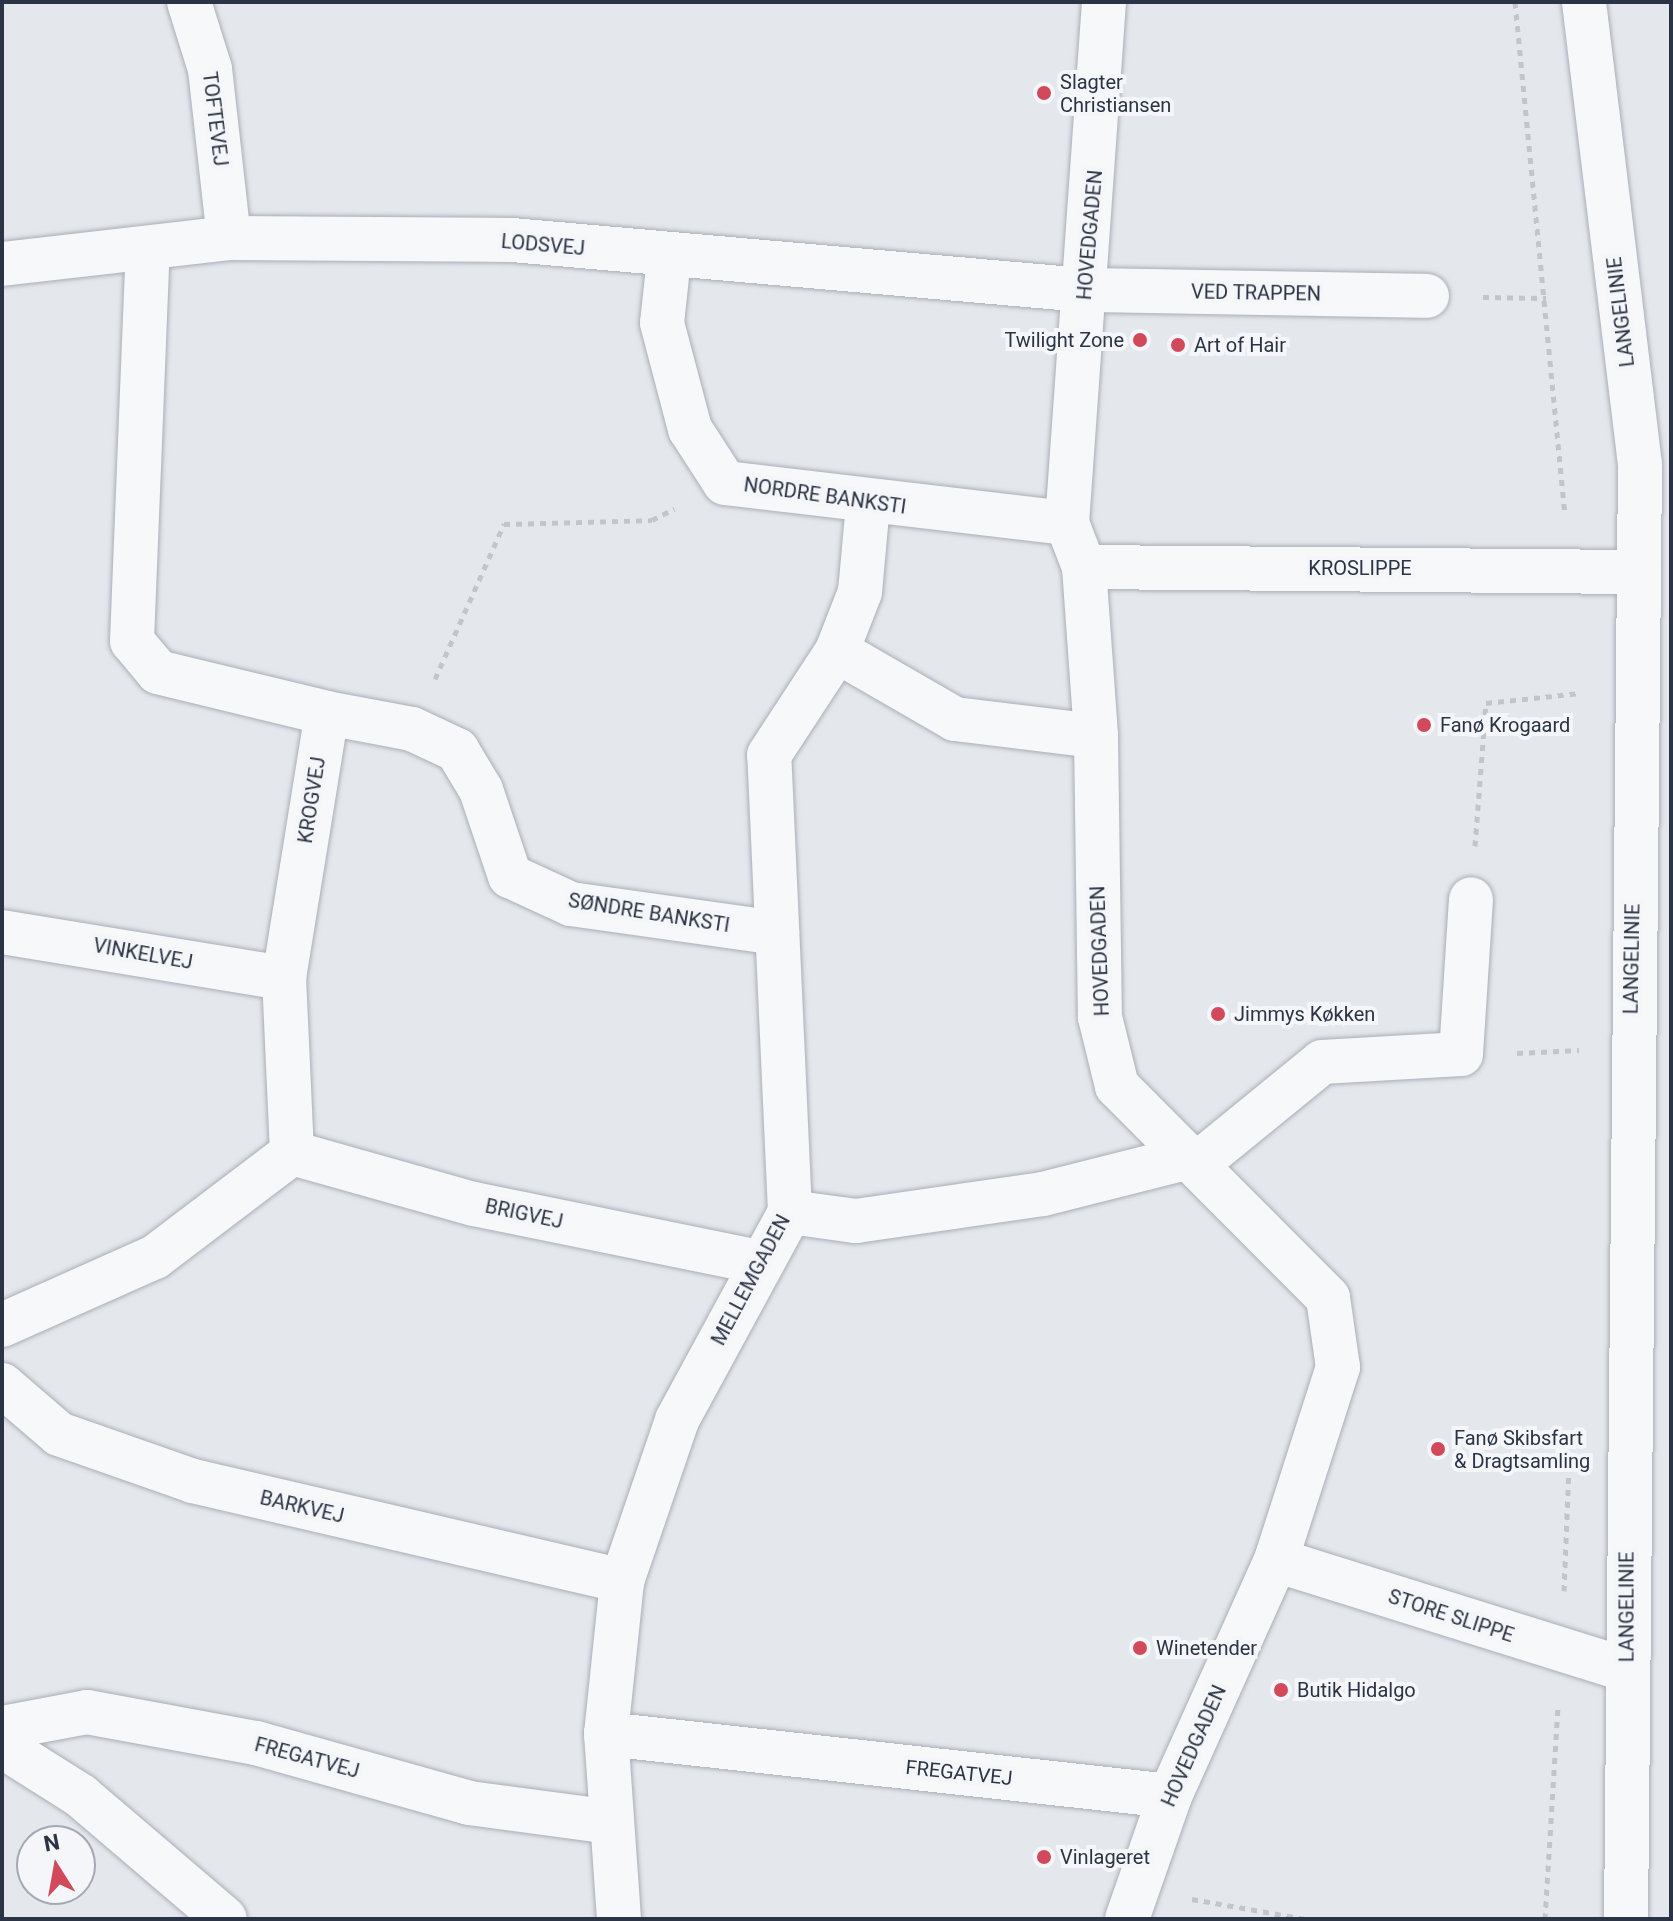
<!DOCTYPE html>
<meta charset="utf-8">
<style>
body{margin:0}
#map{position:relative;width:1673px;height:1921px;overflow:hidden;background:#e4e7ec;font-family:Roboto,sans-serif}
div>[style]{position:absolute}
.path>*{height:5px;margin-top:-2.5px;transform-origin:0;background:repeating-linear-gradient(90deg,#c2c5cb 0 6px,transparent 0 12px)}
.roads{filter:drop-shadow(0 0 2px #a9aeb7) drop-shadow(0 0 2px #a9aeb7)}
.minor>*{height:44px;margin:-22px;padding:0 22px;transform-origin:22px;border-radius:22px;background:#f7f8fa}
.dots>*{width:22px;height:22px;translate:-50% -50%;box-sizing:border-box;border:4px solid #f4f6f9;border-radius:50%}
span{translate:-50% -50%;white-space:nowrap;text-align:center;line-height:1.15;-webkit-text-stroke:8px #f4f6f9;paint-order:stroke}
.poi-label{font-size:20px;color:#2b3445}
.left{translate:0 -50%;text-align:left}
.right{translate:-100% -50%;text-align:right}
.street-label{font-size:20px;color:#2b3445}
.frame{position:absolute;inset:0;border:4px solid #2b3445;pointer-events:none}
.north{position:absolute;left:16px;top:1825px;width:80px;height:80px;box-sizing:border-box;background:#f4f6f9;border:2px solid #a4a8b1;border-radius:50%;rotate:349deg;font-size:22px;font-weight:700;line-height:32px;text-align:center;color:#2b3445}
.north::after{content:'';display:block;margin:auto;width:28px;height:36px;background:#d1495b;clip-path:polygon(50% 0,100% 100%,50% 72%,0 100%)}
</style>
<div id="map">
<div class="path">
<i style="left:1515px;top:2px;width:516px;rotate:84.44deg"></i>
<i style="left:1483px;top:297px;width:63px;rotate:0.9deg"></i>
<i style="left:435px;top:679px;width:170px;rotate:-66deg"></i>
<i style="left:504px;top:524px;width:148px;rotate:-1.5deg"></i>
<i style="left:652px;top:520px;width:25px;rotate:-27deg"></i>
<i style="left:1475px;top:846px;width:143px;rotate:-85.6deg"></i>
<i style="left:1486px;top:703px;width:95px;rotate:-6.1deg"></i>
<i style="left:1517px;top:1053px;width:62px;rotate:-2.8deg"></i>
<i style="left:1564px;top:1591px;width:150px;rotate:-87.7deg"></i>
<i style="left:1192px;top:1899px;width:115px;rotate:10deg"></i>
<i style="left:1545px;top:1919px;width:211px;rotate:-86.5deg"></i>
</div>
<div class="roads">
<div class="minor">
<i style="left:189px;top:2px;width:70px;rotate:72.6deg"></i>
<i style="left:210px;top:69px;width:170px;rotate:83.6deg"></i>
<i style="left:1104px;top:2px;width:522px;rotate:94.06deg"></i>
<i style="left:1067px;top:523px;width:47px;rotate:68.9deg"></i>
<i style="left:1084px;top:567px;width:169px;rotate:85.9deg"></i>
<i style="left:1096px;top:736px;width:281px;rotate:89.2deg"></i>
<i style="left:1100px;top:1017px;width:71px;rotate:76.2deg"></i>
<i style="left:1117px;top:1086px;width:299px;rotate:45.1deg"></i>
<i style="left:1328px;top:1298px;width:70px;rotate:81.8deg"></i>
<i style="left:1338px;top:1367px;width:203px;rotate:107.8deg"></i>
<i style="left:1276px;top:1560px;width:259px;rotate:114.2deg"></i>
<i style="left:1170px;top:1796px;width:130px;rotate:109.3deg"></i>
<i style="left:1584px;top:2px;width:465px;rotate:83.1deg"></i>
<i style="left:1640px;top:464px;width:1455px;rotate:90.55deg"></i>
<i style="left:669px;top:258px;width:65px;rotate:96.1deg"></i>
<i style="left:662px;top:323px;width:110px;rotate:75.2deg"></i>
<i style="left:690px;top:429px;width:64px;rotate:57.1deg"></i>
<i style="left:725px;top:483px;width:344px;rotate:6.7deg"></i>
<i style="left:2px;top:264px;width:228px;rotate:-6.5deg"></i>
<i style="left:229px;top:238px;width:283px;rotate:0.4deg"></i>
<i style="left:512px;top:240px;width:574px;rotate:5deg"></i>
<i style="left:1084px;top:290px;width:343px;rotate:1deg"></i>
<i style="left:1084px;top:567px;width:552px;rotate:0.52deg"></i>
<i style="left:837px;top:651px;width:136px;rotate:30deg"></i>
<i style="left:955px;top:719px;width:142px;rotate:6.9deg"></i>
<i style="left:327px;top:713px;width:86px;rotate:10.7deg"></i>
<i style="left:412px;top:729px;width:50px;rotate:25deg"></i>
<i style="left:457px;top:750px;width:47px;rotate:59deg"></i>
<i style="left:481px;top:790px;width:91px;rotate:71.4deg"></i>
<i style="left:510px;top:876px;width:67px;rotate:24.7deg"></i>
<i style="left:571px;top:904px;width:208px;rotate:8deg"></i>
<i style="left:2px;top:932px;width:286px;rotate:9.3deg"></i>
<i style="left:292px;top:1153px;width:189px;rotate:15.7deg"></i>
<i style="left:474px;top:1204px;width:292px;rotate:11.5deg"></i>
<i style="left:1197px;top:1164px;width:161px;rotate:-39.2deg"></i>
<i style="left:1322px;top:1062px;width:139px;rotate:-3.3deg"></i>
<i style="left:1461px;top:1054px;width:155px;rotate:-86.3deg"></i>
<i style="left:790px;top:1212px;width:67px;rotate:7.8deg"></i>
<i style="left:856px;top:1221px;width:189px;rotate:-8.2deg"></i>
<i style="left:1043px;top:1194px;width:151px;rotate:-14.2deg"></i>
<i style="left:2px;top:1325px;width:167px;rotate:-24deg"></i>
<i style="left:155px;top:1257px;width:172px;rotate:-37.2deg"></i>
<i style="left:292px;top:1153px;width:175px;rotate:-92.6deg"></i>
<i style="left:284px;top:978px;width:268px;rotate:-80.8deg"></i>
<i style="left:327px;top:713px;width:174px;rotate:-166.4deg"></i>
<i style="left:158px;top:672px;width:40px;rotate:-130deg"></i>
<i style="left:132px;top:641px;width:392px;rotate:-87.7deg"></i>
<i style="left:2px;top:1385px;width:75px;rotate:40.7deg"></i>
<i style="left:59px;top:1434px;width:142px;rotate:19.3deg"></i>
<i style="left:193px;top:1481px;width:441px;rotate:13.1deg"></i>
<i style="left:1276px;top:1560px;width:367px;rotate:17.4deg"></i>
<i style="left:2px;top:1728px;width:86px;rotate:-10.7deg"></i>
<i style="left:87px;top:1712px;width:172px;rotate:10.4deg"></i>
<i style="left:256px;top:1743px;width:221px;rotate:15.7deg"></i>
<i style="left:469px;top:1803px;width:143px;rotate:7.6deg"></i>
<i style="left:606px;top:1734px;width:567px;rotate:6.27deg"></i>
<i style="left:2px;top:1746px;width:93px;rotate:32.3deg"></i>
<i style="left:81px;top:1796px;width:189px;rotate:40.5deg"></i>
<i style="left:619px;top:1919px;width:185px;rotate:-94deg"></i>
<i style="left:606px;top:1734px;width:154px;rotate:-84deg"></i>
<i style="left:622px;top:1581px;width:170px;rotate:-71.1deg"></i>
<i style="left:677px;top:1420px;width:237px;rotate:-61.5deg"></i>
<i style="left:790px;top:1212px;width:457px;rotate:-92.6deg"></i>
<i style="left:769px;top:755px;width:124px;rotate:-56.8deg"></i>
<i style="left:837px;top:651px;width:63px;rotate:-68.7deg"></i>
<i style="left:860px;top:592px;width:88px;rotate:-84.8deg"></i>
</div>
</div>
<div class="dots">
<i style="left:1044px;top:93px;background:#d1495b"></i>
<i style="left:1140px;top:340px;background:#d1495b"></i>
<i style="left:1178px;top:345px;background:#d1495b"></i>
<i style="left:1424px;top:725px;background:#d1495b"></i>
<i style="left:1218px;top:1014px;background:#d1495b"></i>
<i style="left:1438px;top:1449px;background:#d1495b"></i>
<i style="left:1140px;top:1648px;background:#d1495b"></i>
<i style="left:1281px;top:1690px;background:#d1495b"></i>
<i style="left:1044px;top:1857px;background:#d1495b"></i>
</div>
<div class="poi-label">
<span class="left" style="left:1060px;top:94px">Slagter<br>Christiansen</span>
<span class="right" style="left:1124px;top:340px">Twilight Zone</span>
<span class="left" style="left:1194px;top:345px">Art of Hair</span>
<span class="left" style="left:1440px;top:725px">Fanø Krogaard</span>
<span class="left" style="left:1234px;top:1014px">Jimmys Køkken</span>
<span class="left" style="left:1454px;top:1450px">Fanø Skibsfart<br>&amp; Dragtsamling</span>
<span class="left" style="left:1156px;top:1648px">Winetender</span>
<span class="left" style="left:1297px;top:1690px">Butik Hidalgo</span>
<span class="left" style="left:1060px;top:1857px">Vinlageret</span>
</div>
<div class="street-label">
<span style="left:215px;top:119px;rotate:83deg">TOFTEVEJ</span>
<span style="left:1090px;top:235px;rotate:-85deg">HOVEDGADEN</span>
<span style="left:543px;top:245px;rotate:5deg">LODSVEJ</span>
<span style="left:1256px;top:293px;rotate:1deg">VED TRAPPEN</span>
<span style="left:1621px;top:312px;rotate:-97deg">LANGELINIE</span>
<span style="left:825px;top:496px;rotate:8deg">NORDRE BANKSTI</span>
<span style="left:1360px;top:568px">KROSLIPPE</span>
<span style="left:312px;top:800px;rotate:-81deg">KROGVEJ</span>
<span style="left:649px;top:913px;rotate:9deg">SØNDRE BANKSTI</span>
<span style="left:1100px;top:951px;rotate:-92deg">HOVEDGADEN</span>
<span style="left:143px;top:954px;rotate:10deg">VINKELVEJ</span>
<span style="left:1632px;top:959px;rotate:-89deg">LANGELINIE</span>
<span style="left:524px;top:1214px;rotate:12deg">BRIGVEJ</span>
<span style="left:751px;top:1280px;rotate:-62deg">MELLEMGADEN</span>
<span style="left:302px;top:1507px;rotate:13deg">BARKVEJ</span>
<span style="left:1627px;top:1607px;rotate:-90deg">LANGELINIE</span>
<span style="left:1451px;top:1616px;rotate:18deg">STORE SLIPPE</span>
<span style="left:1194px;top:1746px;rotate:-66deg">HOVEDGADEN</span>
<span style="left:307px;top:1758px;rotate:15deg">FREGATVEJ</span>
<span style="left:959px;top:1773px;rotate:6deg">FREGATVEJ</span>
</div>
<div class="frame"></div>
<div class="north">N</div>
</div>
